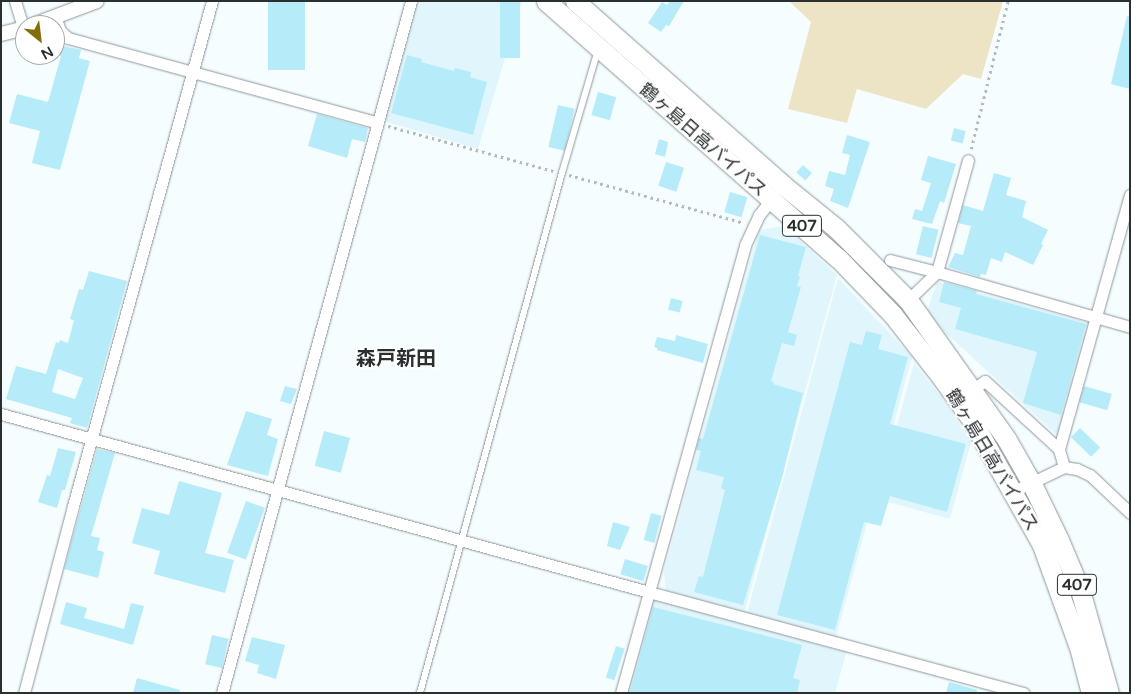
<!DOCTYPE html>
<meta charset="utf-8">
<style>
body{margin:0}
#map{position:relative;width:1131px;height:694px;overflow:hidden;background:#f5fdff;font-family:"Varela Round","Noto Sans JP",sans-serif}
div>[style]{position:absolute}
.built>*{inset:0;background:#e1f6fc}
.green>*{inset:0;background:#ede4c6}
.building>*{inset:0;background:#b6ebf9;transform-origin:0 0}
.path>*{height:2.5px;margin-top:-1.25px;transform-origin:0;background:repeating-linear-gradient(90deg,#b4bbbd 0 2.5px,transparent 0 6.5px)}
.roads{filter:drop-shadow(0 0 1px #8d989c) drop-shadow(0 0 1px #8d989c)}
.service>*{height:5.5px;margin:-2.75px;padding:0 2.75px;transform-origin:2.75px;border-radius:2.75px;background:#fff}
.minor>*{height:11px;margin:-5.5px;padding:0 5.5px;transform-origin:5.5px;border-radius:5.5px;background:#fff}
.tertiary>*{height:14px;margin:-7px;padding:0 7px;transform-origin:7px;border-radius:7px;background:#fff}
.trunk>*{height:19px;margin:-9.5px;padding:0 9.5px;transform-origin:9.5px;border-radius:9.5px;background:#fff}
span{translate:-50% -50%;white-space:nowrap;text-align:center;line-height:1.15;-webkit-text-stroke:4px #fff;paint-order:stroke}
.shield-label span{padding:1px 4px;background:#fff;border:1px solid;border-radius:4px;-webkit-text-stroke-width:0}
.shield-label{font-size:16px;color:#2a2f30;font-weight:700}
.street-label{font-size:18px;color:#2a2f30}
.quarter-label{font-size:20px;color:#2a2f30;font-weight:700}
.frame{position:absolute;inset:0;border:2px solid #2a2f30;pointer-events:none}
.north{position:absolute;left:15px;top:15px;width:50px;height:50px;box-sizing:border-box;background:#fff;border:1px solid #aaacac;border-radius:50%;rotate:151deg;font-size:14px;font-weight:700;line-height:20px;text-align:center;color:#2a2f30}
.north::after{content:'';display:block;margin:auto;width:18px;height:22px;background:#846e0c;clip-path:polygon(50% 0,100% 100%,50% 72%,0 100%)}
</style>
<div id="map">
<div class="built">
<i style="clip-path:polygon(417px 1px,522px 1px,478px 149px,384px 121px)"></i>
<i style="clip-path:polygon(784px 226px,837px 275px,744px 614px,666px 592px,664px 571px,759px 230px)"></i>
<i style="clip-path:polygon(838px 278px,912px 357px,836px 637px,747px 613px)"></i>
<i style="clip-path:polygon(939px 282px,1089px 323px,1058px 436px,926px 315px,936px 284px)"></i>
<i style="clip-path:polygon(914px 363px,942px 398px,971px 442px,950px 519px,877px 499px)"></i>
<i style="clip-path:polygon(653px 598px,847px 650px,835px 693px,626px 693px)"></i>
</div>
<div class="green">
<i style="clip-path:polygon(789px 1px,1003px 1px,981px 79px,963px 74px,926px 109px,857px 89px,847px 123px,788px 109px,811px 22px)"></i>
</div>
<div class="building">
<i style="left:268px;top:1px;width:37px;height:69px"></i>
<i style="left:500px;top:1px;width:20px;height:57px"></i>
<i style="clip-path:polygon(670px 1px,684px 1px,669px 26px,666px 25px,661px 32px,648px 23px,662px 2px,667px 5px)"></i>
<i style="clip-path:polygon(1127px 16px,1130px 17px,1130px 89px,1111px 84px)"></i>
<i style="clip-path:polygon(59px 45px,81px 50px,79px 58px,90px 61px,60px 170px,32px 163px,40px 131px,9px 123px,17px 94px,48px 102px,61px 56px,56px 54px)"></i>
<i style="clip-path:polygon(407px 55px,422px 59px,421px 62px,454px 71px,455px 68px,471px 72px,470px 77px,487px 82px,473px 135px,391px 113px)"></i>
<i style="left:598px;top:92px;width:19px;height:24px;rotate:16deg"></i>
<i style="left:558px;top:105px;width:17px;height:43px;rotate:13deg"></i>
<i style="clip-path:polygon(317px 114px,368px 128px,365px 142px,352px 139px,347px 158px,308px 146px)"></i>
<i style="left:954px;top:128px;width:12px;height:13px;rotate:14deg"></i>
<i style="clip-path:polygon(847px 135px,870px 142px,848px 208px,830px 201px,834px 189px,825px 186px,829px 171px,845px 175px,850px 155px,842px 153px)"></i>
<i style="clip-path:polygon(659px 139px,668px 142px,665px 157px,655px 154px)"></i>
<i style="clip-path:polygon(928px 156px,956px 164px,944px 203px,940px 201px,932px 224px,912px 219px,915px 209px,922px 211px,931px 183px,921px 180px)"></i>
<i style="left:666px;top:162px;width:19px;height:25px;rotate:18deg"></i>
<i style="left:803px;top:165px;width:12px;height:10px;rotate:42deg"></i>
<i style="clip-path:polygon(994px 173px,1011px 178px,1006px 195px,1026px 201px,1022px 217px,1048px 230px,1041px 244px,1043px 245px,1033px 265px,1005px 252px,1002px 262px,991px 258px,986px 275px,981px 274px,980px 277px,948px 267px,955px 253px,963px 255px,971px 226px,958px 223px,963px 205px,983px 211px)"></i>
<i style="left:730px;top:192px;width:18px;height:21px;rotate:16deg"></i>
<i style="left:923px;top:226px;width:16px;height:29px;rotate:14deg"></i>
<i style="clip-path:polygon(760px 235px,806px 247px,798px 276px,800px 277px,797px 286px,801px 287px,788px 332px,797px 335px,794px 346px,782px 343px,771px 381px,774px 382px,773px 384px,803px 393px,782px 478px,743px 605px,694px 592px,699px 576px,703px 577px,725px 490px,721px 488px,724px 477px,696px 470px,701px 451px,696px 450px,699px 438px,703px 439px)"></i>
<i style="clip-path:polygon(evenodd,89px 271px,127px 281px,87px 428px,70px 423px,72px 418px,6px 399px,16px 366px,46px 374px,56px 342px,59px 343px,60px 340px,68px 343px,74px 320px,70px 319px,79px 289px,83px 290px,89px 271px,58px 369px,83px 378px,75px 399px,52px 392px,58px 369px)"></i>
<i style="clip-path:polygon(944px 282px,977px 291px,976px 294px,1086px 324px,1061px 415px,1023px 403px,1037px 352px,955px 329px,961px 308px,939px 302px)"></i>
<i style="left:671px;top:298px;width:12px;height:12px;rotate:14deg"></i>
<i style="clip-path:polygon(866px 331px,882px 335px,878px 349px,908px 357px,890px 424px,966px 444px,947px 512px,890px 496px,881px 526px,864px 522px,835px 630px,777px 615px,850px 342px,862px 345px)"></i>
<i style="clip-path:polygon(676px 335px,708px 344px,703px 363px,657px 350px,657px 348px,654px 347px,657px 337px,675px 341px)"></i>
<i style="clip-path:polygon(285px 386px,297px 389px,291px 404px,280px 401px)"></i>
<i style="left:1084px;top:386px;width:29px;height:17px;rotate:16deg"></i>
<i style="clip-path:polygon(246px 411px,272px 419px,267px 435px,278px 439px,268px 476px,227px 465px)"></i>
<i style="left:1080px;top:428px;width:28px;height:13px;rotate:44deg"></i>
<i style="left:324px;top:431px;width:27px;height:36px;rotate:15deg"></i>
<i style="clip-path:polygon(58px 448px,76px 452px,65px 490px,62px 490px,57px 508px,38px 502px,47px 475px,50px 476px)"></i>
<i style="clip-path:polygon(97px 449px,115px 453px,91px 536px,100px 538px,97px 550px,104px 552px,98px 578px,64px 569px)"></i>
<i style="clip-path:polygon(179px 481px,222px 493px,205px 553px,234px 560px,225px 593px,154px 574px,160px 551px,132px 543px,142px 508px,169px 515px)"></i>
<i style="left:246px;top:501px;width:20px;height:55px;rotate:20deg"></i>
<i style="left:651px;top:513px;width:11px;height:28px;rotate:15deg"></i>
<i style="clip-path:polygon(613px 522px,630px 527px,620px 550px,607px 546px)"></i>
<i style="left:625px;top:559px;width:24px;height:16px;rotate:17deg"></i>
<i style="clip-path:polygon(66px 602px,87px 608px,84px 618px,124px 629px,131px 603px,144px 606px,133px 645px,60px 624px)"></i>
<i style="clip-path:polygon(653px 607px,802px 645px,793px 678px,800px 680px,797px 693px,630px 693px)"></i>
<i style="left:212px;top:635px;width:17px;height:30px;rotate:13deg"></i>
<i style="clip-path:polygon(252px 637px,285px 645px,276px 679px,257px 673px,259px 665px,245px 661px)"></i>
<i style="left:616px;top:646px;width:9px;height:33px;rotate:18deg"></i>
<i style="clip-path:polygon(137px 678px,180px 690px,180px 693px,133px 693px)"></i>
<i style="clip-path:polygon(949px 682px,977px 690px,977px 693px,946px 693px)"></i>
</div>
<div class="path">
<i style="left:388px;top:126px;width:172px;rotate:15.2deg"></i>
<i style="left:971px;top:149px;width:153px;rotate:-76deg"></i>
<i style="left:569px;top:175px;width:181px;rotate:15.3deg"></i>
</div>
<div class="roads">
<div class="service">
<i style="left:420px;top:693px;width:539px;rotate:-74.73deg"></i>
<i style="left:562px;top:173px;width:128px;rotate:-73.7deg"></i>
</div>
<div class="minor">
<i style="left:15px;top:1px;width:28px;rotate:73deg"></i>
<i style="left:56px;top:18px;width:14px;rotate:73deg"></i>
<i style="left:60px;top:31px;width:11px;rotate:41deg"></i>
<i style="left:68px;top:38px;width:321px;rotate:15.3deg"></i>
<i style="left:890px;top:260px;width:49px;rotate:14.3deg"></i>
<i style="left:937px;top:272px;width:116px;rotate:-74.5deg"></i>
<i style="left:908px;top:300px;width:40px;rotate:-44deg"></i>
<i style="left:937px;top:272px;width:201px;rotate:15.9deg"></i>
<i style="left:973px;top:389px;width:14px;rotate:-34deg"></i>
<i style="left:985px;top:381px;width:100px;rotate:42.6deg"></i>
<i style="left:1px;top:414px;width:672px;rotate:15.36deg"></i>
<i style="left:649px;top:592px;width:388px;rotate:15.1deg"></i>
<i style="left:1064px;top:467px;width:19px;rotate:-106deg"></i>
<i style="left:1059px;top:449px;width:264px;rotate:-74.4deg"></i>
<i style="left:1014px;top:491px;width:55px;rotate:-25.6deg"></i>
<i style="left:1064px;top:467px;width:13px;rotate:9deg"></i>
<i style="left:1077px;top:469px;width:14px;rotate:25deg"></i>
<i style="left:1090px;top:475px;width:55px;rotate:43.5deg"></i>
<i style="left:24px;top:693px;width:193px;rotate:-75.3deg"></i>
<i style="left:73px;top:506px;width:524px;rotate:-74.61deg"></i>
<i style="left:222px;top:693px;width:717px;rotate:-74.72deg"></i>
<i style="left:621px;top:693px;width:465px;rotate:-74.5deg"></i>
<i style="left:745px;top:245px;width:33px;rotate:-65deg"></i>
<i style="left:759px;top:215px;width:24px;rotate:-52deg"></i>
</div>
<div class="tertiary">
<i style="left:33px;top:25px;width:68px;rotate:-20.6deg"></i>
<i style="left:1px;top:34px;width:25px;rotate:-14deg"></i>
</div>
<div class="trunk">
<i style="left:546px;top:1px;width:390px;rotate:41.4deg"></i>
<i style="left:839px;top:259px;width:78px;rotate:46deg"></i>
<i style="left:893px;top:315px;width:80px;rotate:52.1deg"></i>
<i style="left:942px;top:378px;width:54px;rotate:54.8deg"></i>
<i style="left:973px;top:422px;width:141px;rotate:60.7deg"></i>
<i style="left:1042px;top:545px;width:109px;rotate:70.1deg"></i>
<i style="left:1079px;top:647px;width:48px;rotate:75.4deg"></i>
<i style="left:575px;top:1px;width:278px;rotate:41.5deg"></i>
<i style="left:783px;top:185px;width:68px;rotate:39.1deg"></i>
<i style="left:836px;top:228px;width:102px;rotate:45deg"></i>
<i style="left:908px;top:300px;width:171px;rotate:54.7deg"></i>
<i style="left:1007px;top:440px;width:48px;rotate:60.3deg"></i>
<i style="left:1031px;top:482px;width:64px;rotate:64.2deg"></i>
<i style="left:1059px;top:540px;width:54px;rotate:67.2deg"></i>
<i style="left:1080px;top:590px;width:107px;rotate:74.3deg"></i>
</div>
</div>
<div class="shield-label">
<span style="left:802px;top:226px">407</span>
<span style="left:1077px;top:585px">407</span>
</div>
<div class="street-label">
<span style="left:703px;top:140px;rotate:41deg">鶴ヶ島日高バイパス</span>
<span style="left:992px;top:460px;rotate:59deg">鶴ヶ島日高バイパス</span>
</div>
<div class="quarter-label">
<span style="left:396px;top:359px">森戸新田</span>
</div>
<div class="frame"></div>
<div class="north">N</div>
</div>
